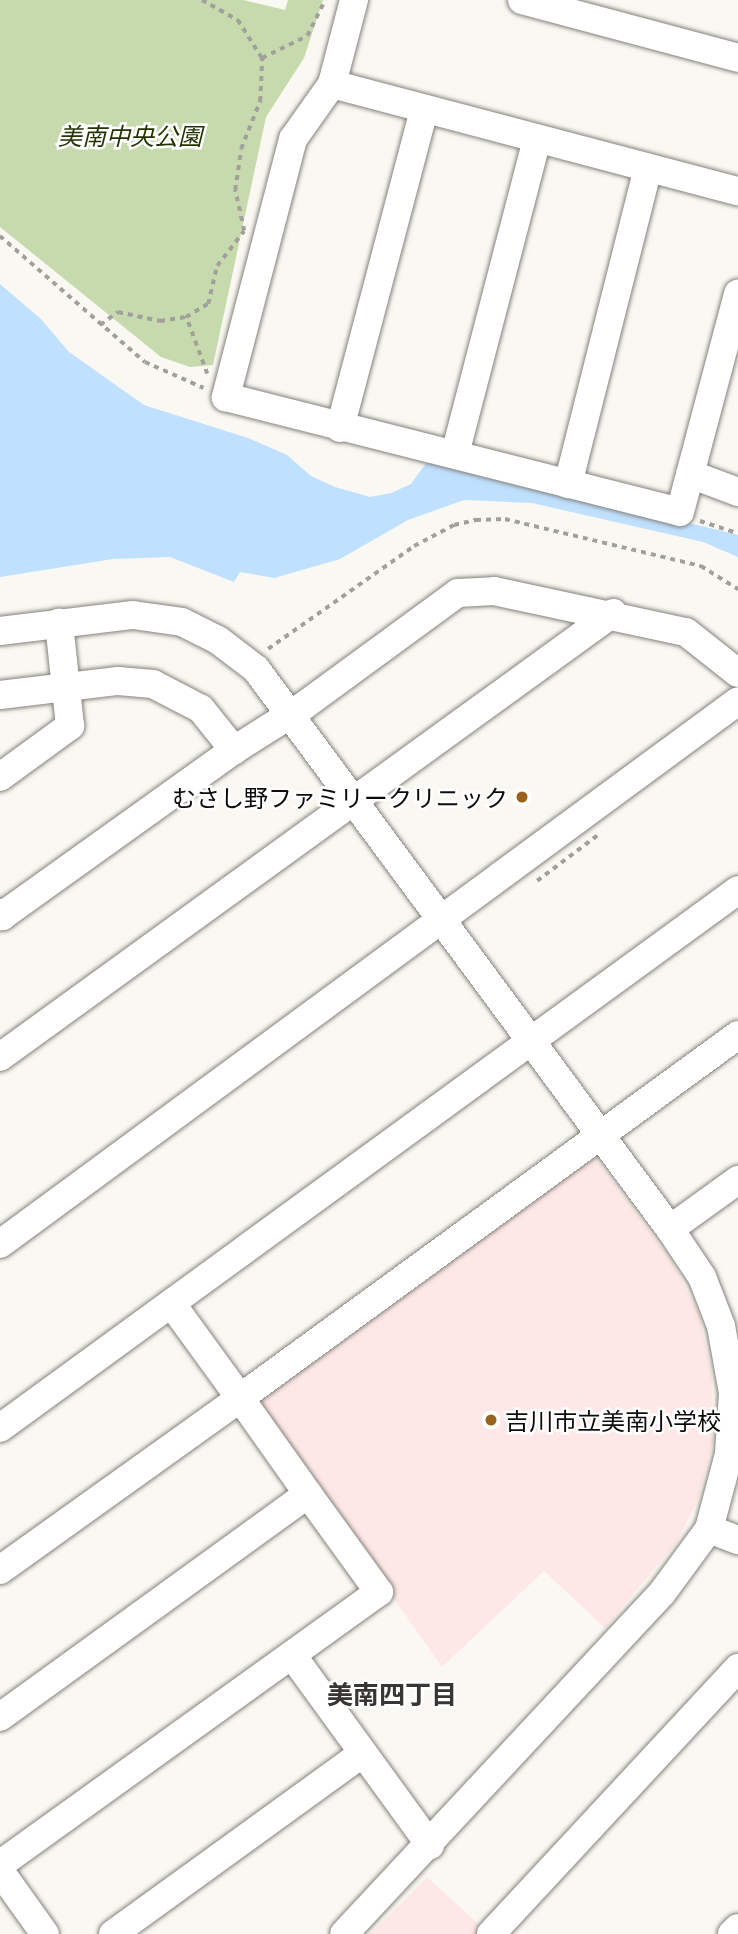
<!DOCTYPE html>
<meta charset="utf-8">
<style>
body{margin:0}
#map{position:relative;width:738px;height:1934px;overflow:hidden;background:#faf8f2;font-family:Georgia,"Noto Sans JP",serif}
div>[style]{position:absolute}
.education>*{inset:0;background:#fee8e7}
.green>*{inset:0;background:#c6daae}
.water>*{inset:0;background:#bfe0fe}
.path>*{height:3.5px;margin-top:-1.75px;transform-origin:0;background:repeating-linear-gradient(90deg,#a1a09b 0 5px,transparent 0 10px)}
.roads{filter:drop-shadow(0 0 2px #84827d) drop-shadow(0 0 2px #84827d)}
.minor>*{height:28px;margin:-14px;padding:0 14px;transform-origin:14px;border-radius:14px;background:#fff}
.dots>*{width:19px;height:19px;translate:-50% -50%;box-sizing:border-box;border:4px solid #fff;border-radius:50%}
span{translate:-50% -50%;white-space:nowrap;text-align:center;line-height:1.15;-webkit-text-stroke:5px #fff;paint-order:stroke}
.park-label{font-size:24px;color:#223400;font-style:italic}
.poi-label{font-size:24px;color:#0d0c0b}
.right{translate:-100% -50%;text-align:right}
.left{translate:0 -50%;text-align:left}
.neighbourhood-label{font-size:26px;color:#383632;font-weight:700}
</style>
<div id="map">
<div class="education">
<i style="clip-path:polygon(591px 1152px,673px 1263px,699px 1314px,712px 1375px,713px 1442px,698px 1500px,677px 1542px,605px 1628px,544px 1571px,442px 1667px,253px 1399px)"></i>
<i style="clip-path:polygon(427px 1877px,484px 1929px,480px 1934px,370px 1934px)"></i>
</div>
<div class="green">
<i style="clip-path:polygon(0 0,243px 0,285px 10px,288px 0,323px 0,304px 58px,266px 117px,213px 365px,190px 367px,161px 357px,0 227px)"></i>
</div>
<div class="water">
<i style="clip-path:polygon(0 284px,41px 319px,69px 352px,144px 405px,248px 438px,287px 455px,311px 476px,335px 487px,370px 497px,391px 493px,411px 484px,429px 459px,738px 535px,738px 557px,703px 542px,532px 503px,464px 500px,408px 520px,340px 559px,274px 578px,240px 572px,234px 582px,170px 557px,113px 559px,0 577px)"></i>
</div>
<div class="path">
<i style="left:202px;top:0;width:41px;rotate:29.1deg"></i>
<i style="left:238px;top:20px;width:45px;rotate:57.7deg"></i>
<i style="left:0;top:236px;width:192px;rotate:41deg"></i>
<i style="left:145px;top:362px;width:64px;rotate:23.8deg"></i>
<i style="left:100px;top:325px;width:22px;rotate:-36deg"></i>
<i style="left:118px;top:312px;width:43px;rotate:12.1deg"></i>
<i style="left:160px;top:321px;width:26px;rotate:-9deg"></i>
<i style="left:207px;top:374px;width:61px;rotate:-110.2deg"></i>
<i style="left:186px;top:317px;width:26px;rotate:-31deg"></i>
<i style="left:208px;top:304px;width:39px;rotate:-77deg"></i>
<i style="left:217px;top:266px;width:44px;rotate:-52.4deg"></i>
<i style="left:244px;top:231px;width:42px;rotate:-102.4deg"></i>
<i style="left:235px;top:190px;width:41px;rotate:-81.7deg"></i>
<i style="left:241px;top:149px;width:52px;rotate:-68.4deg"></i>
<i style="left:260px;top:101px;width:43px;rotate:-87.3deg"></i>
<i style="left:262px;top:58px;width:50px;rotate:-26.1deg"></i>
<i style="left:307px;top:36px;width:40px;rotate:-63.4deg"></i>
<i style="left:700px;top:521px;width:40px;rotate:18deg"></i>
<i style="left:268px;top:649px;width:179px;rotate:-35.2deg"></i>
<i style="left:414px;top:546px;width:45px;rotate:-27.7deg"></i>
<i style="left:454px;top:525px;width:23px;rotate:-13deg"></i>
<i style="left:476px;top:520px;width:29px;rotate:-2deg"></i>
<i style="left:505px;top:519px;width:202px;rotate:13.5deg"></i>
<i style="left:701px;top:566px;width:44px;rotate:31.9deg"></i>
<i style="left:537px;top:881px;width:76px;rotate:-37deg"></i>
</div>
<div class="roads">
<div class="minor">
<i style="left:354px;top:0;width:87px;rotate:104.7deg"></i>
<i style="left:332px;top:84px;width:67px;rotate:125.3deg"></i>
<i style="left:293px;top:139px;width:267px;rotate:104.6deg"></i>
<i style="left:226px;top:397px;width:468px;rotate:14.2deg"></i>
<i style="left:680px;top:512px;width:226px;rotate:-75.1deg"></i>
<i style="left:522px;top:0;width:224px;rotate:15deg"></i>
<i style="left:332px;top:84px;width:420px;rotate:14.8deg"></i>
<i style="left:340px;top:428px;width:330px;rotate:-75.2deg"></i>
<i style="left:455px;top:454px;width:325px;rotate:-75.4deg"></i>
<i style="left:690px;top:474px;width:51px;rotate:20.6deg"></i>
<i style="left:568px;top:484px;width:326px;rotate:-75.8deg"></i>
<i style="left:0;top:631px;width:134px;rotate:-6.9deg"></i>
<i style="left:133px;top:615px;width:49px;rotate:8.1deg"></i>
<i style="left:182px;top:622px;width:40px;rotate:26.6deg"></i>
<i style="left:218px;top:640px;width:48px;rotate:37.3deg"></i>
<i style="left:256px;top:669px;width:696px;rotate:53.53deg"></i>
<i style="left:670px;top:1229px;width:58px;rotate:56.3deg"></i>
<i style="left:702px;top:1277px;width:53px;rotate:68.8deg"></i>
<i style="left:721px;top:1326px;width:68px;rotate:79.8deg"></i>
<i style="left:733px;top:1393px;width:61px;rotate:93.8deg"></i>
<i style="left:729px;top:1454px;width:78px;rotate:104.9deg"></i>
<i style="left:709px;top:1529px;width:79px;rotate:126.3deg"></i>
<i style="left:662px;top:1593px;width:466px;rotate:133deg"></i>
<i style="left:0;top:695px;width:119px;rotate:-6.8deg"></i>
<i style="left:118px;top:681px;width:35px;rotate:5deg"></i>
<i style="left:153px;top:684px;width:54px;rotate:27.5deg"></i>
<i style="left:201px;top:709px;width:53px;rotate:51.2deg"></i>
<i style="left:0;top:777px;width:87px;rotate:-36.1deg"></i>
<i style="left:70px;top:726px;width:104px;rotate:-96.1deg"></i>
<i style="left:0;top:913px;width:4px;rotate:56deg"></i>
<i style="left:2px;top:916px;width:285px;rotate:-35.6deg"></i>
<i style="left:234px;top:750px;width:80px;rotate:-32.3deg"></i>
<i style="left:302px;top:707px;width:193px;rotate:-36.2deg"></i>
<i style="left:458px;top:593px;width:36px;rotate:-3deg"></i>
<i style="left:494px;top:591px;width:196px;rotate:12.1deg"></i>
<i style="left:686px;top:632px;width:66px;rotate:38.3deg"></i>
<i style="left:0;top:1057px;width:757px;rotate:-35.92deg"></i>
<i style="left:670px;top:1229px;width:84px;rotate:-35.8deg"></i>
<i style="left:0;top:1244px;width:916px;rotate:-36.34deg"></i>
<i style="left:0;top:1428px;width:913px;rotate:-36.09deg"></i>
<i style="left:308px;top:1494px;width:118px;rotate:-125.3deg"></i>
<i style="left:240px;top:1398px;width:616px;rotate:-36.09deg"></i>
<i style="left:709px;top:1529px;width:31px;rotate:21deg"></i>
<i style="left:0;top:1570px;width:295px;rotate:-35.6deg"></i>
<i style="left:240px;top:1398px;width:117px;rotate:-126deg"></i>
<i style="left:292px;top:1655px;width:235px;rotate:54deg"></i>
<i style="left:0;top:1717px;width:380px;rotate:-35.9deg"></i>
<i style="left:308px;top:1494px;width:121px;rotate:54.1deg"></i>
<i style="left:379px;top:1592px;width:467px;rotate:144.3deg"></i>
<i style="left:0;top:1871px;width:77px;rotate:54.5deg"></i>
<i style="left:113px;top:1934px;width:307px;rotate:-35.9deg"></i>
<i style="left:491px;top:1934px;width:363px;rotate:-47.1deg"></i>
<i style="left:732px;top:1934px;width:8px;rotate:-45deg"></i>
</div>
</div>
<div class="dots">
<i style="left:522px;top:797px;background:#99631c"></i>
<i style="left:491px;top:1420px;background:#99631c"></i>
</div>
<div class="park-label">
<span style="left:130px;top:135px">美南中央公園</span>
</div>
<div class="poi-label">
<span class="right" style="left:508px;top:797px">むさし野ファミリークリニック</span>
<span class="left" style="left:505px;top:1420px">吉川市立美南小学校</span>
</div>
<div class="neighbourhood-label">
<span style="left:392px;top:1693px">美南四丁目</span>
</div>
</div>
